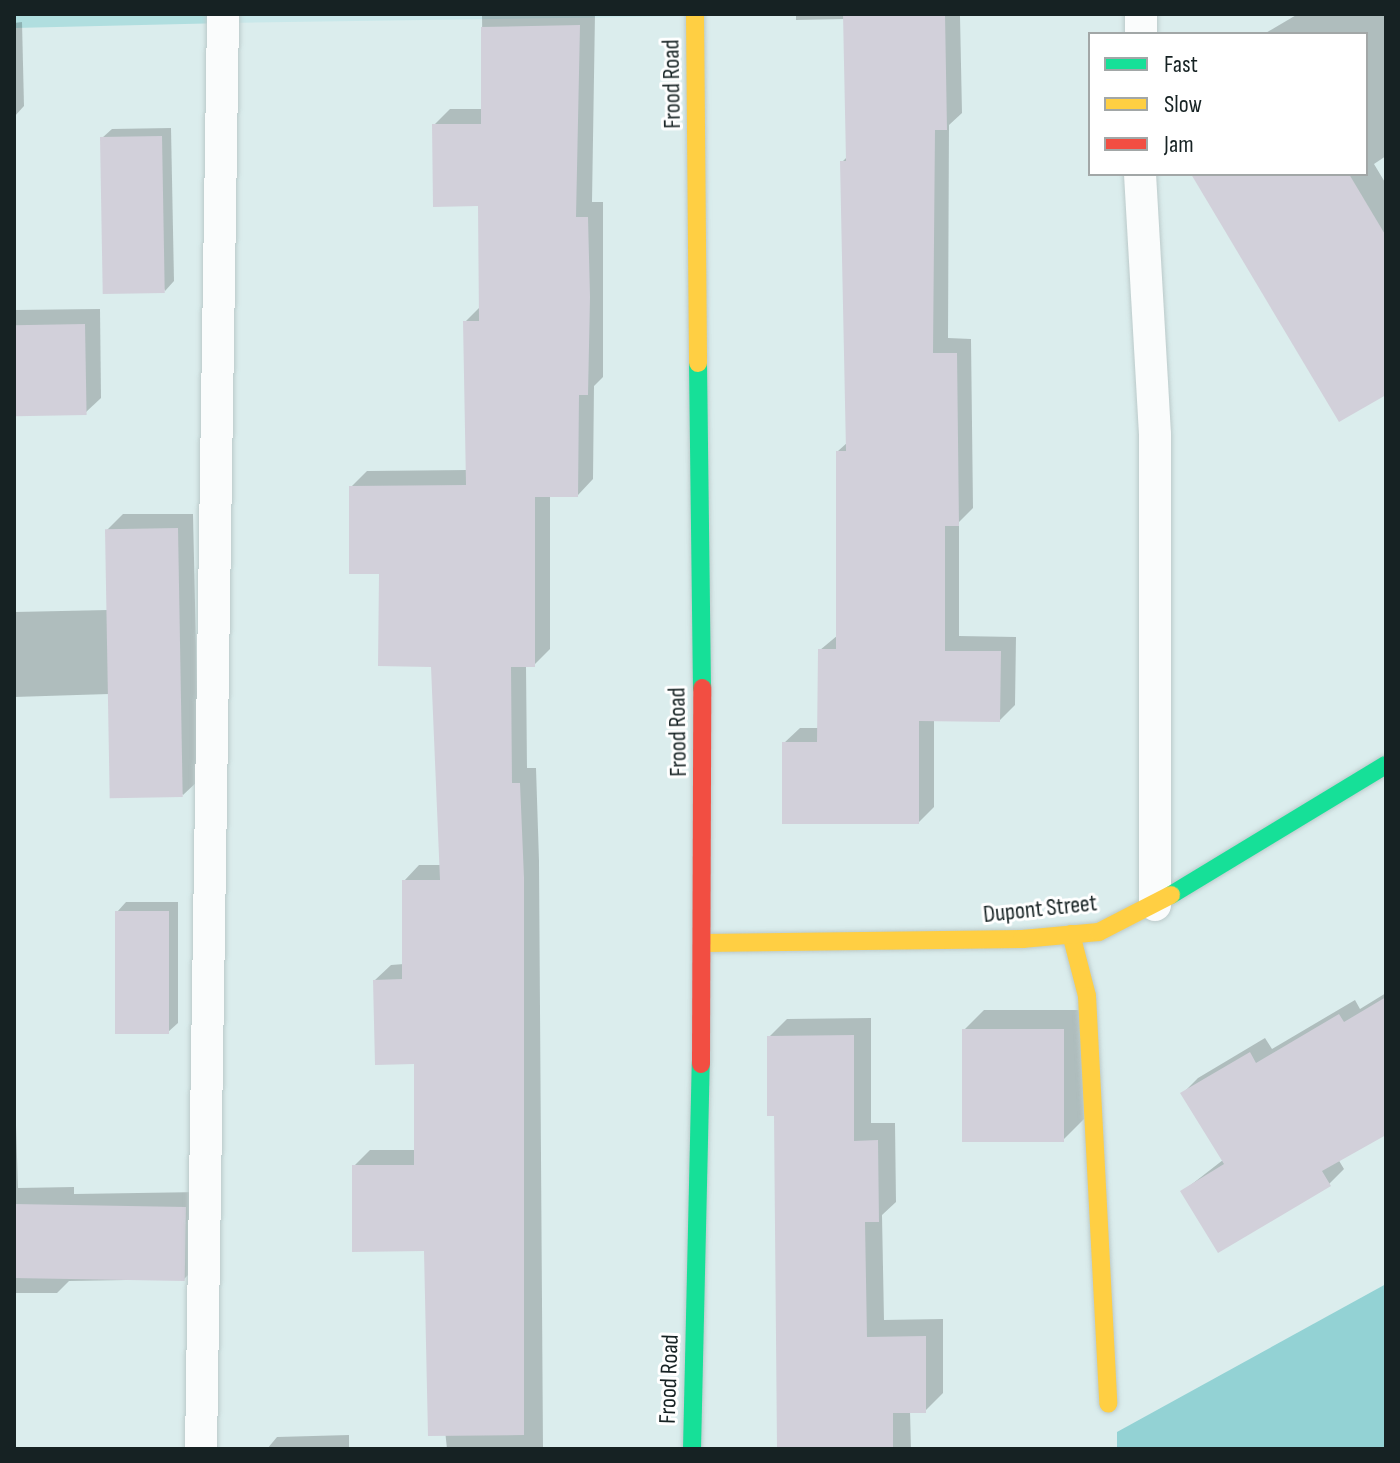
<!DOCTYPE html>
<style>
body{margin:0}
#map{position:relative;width:1400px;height:1463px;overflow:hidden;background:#dbeded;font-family:"Sofia Sans Condensed",sans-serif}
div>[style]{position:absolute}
.built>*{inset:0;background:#c9e8ea}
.green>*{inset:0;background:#b0dedf}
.forest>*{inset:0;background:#93d2d4}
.shadow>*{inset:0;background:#0003}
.building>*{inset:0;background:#d2d0da;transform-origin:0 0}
.roads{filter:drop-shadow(0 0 2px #bbcaca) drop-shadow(0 0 2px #bbcaca)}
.lane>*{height:32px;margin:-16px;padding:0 16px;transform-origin:16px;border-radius:16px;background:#fafcfc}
.fast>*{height:18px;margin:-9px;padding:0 9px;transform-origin:9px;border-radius:9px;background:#16e098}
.slow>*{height:18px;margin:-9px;padding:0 9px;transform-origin:9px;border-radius:9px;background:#ffcf43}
.jam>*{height:18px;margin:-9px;padding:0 9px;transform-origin:9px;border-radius:9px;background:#f24e42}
span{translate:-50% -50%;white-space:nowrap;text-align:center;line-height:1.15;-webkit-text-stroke:6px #fff;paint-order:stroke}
.street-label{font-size:24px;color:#162223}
.frame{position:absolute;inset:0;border:16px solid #162223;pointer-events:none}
.legend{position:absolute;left:1088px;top:32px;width:280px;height:144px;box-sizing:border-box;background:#fff;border:2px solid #a2a7a7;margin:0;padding:10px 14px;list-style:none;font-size:24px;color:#162223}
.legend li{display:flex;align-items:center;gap:16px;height:40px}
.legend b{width:40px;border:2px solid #a2a7a7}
</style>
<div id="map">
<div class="built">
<i style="clip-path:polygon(227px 14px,699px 14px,699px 16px,227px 23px)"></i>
</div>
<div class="green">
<i style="clip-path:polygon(14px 14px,227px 14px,227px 23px,14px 28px)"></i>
</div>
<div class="forest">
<i style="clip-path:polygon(1386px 1284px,1386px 1449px,1117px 1449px,1117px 1432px)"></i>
</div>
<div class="shadow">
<i style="clip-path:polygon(482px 14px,595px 14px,592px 202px,603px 202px,603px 377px,594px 386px,593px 479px,578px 495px,550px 495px,550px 649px,534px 665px,526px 665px,527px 768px,536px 768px,539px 861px,543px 1449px,447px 1449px,426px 1249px,354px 1166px,370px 1150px,416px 1150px,416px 1062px,375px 980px,391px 965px,404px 964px,404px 881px,419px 865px,442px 865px,433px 665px,381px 572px,351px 487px,367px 471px,467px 470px,465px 322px,481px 306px,480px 204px,434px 125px,450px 109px,483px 109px)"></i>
<i style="clip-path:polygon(796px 14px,1012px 14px,960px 16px,962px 113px,949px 125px,948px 338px,971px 339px,973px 508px,959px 522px,959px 636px,1016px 637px,1015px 705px,1000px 720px,934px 719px,934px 807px,919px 822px,784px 743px,800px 728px,819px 728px,820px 650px,838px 635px,838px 451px,848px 442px,842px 162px,848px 156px,845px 19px,796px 20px)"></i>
<i style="clip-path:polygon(1298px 14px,1386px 14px,1386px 156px,1374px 164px,1386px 184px,1386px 393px,1193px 174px,1366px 174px,1366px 34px,1264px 34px)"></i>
<i style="clip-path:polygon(22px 22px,24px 106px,14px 117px,14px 23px)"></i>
<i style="clip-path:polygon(171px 128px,174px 281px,165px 291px,102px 138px,112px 129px)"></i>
<i style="clip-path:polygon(100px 309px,101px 398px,85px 413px,14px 414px,14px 310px)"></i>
<i style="clip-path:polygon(123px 514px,193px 514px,199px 780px,183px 795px,109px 694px,14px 697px,14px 586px,15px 612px,108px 610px,107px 530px)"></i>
<i style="clip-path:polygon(126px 902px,178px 902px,178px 1023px,168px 1032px,117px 912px)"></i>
<i style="clip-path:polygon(1386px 993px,1386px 1130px,1338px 1159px,1344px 1169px,1329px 1184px,1183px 1191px,1223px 1160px,1183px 1093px,1198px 1078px,1265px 1038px,1272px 1049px,1355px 1000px,1360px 1009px)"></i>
<i style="clip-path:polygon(984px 1010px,1082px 1010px,1084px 1119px,1064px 1139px,964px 1030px)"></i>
<i style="clip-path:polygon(871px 1018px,871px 1123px,895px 1123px,896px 1202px,882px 1215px,884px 1320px,943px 1319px,943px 1393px,925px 1411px,910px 1411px,911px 1449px,779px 1449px,776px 1114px,769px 1037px,787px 1019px)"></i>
<i style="clip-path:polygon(14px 1062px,18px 1188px,74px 1187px,74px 1194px,201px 1192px,200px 1263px,184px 1279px,69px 1281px,57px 1293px,14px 1293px)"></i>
<i style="clip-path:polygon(349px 1435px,349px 1449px,267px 1449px,277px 1437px)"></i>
</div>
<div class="building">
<i style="clip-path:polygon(843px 14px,945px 14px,947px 130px,935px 130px,933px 353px,957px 353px,959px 526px,945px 526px,945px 651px,1001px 651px,1000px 722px,919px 721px,919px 824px,782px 824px,782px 742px,817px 742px,818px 649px,836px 649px,836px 451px,846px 451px,840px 161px,846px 161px)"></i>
<i style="clip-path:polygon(580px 25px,576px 217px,588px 217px,590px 297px,588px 395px,579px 395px,578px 497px,535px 497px,535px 667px,511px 667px,512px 783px,520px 783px,524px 878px,524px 1435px,428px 1436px,424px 1251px,352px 1252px,352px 1165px,414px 1165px,414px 1064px,375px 1065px,373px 980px,402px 979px,402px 880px,440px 880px,431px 667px,378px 666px,379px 574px,349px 574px,349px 486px,466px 485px,463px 321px,479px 321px,478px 206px,433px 207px,432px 124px,481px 124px,481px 27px)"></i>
<i style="left:162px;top:136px;width:157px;height:62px;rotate:89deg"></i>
<i style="clip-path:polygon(1191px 174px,1349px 174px,1386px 236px,1386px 395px,1339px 422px)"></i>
<i style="left:85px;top:324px;width:91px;height:71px;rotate:89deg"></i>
<i style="left:178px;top:528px;width:269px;height:73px;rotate:89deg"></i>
<i style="left:115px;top:911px;width:54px;height:123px"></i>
<i style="clip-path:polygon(1386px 997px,1386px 1135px,1322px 1171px,1331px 1186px,1218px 1253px,1180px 1191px,1224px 1164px,1180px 1093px,1250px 1052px,1256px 1063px,1339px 1014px,1344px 1022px)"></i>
<i style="left:962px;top:1029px;width:102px;height:113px"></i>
<i style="clip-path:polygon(854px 1035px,854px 1141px,878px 1140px,879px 1222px,865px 1222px,867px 1337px,926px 1336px,926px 1413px,893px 1413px,893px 1449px,777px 1449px,774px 1116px,767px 1116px,767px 1036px)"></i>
<i style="left:186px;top:1207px;width:74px;height:172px;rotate:91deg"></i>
</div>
<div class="roads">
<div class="lane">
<i style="left:1141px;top:34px;width:20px;rotate:-90deg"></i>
<i style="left:1140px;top:174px;width:261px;rotate:86.7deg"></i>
<i style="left:1155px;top:435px;width:470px;rotate:90deg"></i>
<i style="left:201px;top:1449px;width:1435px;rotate:-89.12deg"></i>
</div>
<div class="fast">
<i style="left:698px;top:363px;width:325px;rotate:89.3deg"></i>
<i style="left:1171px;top:895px;width:251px;rotate:-31.2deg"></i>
<i style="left:692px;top:1449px;width:385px;rotate:-88.7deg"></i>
</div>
<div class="slow">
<i style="left:695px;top:14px;width:349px;rotate:89.5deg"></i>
<i style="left:1071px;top:934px;width:64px;rotate:75.5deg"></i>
<i style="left:1087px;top:996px;width:408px;rotate:87deg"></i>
<i style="left:704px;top:943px;width:318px;rotate:-0.7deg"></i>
<i style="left:1022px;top:939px;width:77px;rotate:-5.2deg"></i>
<i style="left:1099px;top:932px;width:81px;rotate:-27.2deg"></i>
</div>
<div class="jam">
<i style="left:701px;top:1064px;width:376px;rotate:-89.8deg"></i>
</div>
</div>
<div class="street-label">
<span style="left:672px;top:84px;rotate:-91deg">Frood Road</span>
<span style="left:678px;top:732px;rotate:-91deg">Frood Road</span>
<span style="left:1040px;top:909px;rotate:-6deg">Dupont Street</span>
<span style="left:669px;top:1379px;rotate:-88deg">Frood Road</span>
</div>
<div class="frame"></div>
<ul class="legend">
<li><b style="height:10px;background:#16e098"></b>Fast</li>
<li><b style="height:10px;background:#ffcf43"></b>Slow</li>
<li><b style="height:10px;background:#f24e42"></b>Jam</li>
</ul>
</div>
